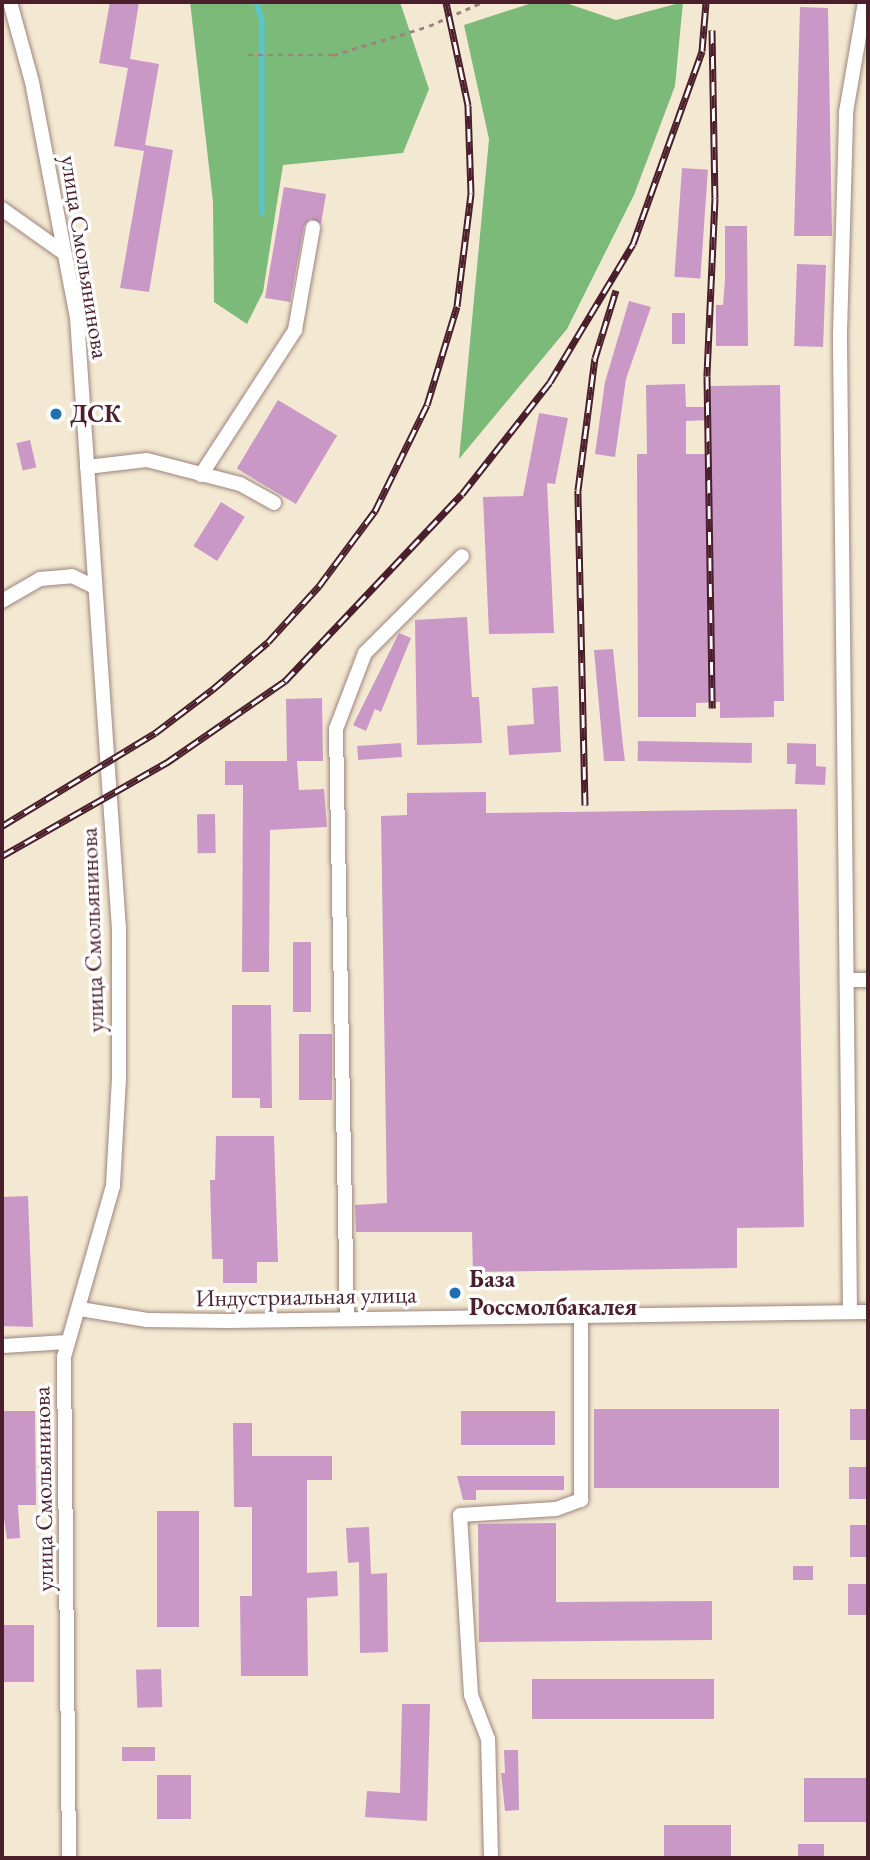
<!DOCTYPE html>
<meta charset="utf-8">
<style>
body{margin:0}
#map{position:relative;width:870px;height:1860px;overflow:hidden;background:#f3e9d2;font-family:"EB Garamond",serif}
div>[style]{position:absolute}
.forest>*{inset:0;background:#7cba7a}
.stream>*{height:4.5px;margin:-2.25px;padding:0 2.25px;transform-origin:2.25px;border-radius:2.25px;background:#58c6cd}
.building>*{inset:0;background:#ca98c7;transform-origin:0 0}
.path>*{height:2.5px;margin-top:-1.25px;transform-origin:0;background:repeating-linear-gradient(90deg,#9e847e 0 5px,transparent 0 10px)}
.roads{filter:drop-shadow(0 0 2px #9e847e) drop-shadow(0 0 2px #9e847e)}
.minor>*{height:14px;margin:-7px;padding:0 7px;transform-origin:7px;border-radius:7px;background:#fff}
.rail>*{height:7px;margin-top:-3.5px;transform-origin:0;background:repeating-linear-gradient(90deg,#fff 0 13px,#4a1f2b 0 26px);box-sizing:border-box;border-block:2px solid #4a1f2b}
.dots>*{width:19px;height:19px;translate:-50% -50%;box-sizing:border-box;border:4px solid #fff;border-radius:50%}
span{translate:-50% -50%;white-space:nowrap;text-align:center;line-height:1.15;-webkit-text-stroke:7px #fff;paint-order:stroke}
.street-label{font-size:24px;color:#4a1f2b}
.poi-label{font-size:24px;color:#4a1f2b;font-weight:700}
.left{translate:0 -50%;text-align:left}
.frame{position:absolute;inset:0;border:4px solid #4a1f2b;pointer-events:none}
</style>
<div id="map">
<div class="forest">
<i style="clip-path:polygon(190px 2px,400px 2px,429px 89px,403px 153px,283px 165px,263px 292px,247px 324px,214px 302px,213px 202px)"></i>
<i style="clip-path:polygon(535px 2px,563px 2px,616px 20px,683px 2px,675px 86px,634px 195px,567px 329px,459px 459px,489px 139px,464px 25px)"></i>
</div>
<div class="stream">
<i style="left:256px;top:2px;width:19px;rotate:72deg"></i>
<i style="left:262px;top:20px;width:193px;rotate:90deg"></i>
</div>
<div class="building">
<i style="clip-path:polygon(110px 2px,139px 2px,130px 59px,159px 64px,145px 145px,173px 150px,149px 292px,120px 288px,144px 151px,114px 146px,128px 68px,99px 63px)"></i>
<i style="clip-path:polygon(800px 7px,828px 8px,832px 236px,794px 236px)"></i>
<i style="left:682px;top:168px;width:26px;height:109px;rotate:4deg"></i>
<i style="clip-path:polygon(284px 187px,326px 194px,321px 224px,310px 219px,304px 226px,290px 302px,265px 298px)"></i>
<i style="clip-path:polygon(725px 226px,747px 226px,748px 346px,716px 346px,716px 305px,723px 305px,725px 280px)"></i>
<i style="left:797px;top:264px;width:29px;height:82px;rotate:2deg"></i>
<i style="clip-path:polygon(629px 301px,651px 307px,626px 379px,615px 457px,595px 454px,605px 382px)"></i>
<i style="left:672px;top:313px;width:13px;height:31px"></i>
<i style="clip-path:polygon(evenodd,685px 384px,686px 407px,711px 407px,710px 386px,780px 385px,784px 701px,774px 701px,774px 717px,720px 718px,720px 702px,696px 703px,696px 717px,638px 717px,637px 454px,647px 454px,646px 385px,685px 384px,711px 420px,711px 454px,686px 454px,686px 421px,711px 420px)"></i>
<i style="left:278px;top:400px;width:69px;height:80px;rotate:31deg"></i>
<i style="clip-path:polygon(539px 413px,568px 418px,555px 484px,547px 483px,554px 633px,489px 634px,483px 497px,523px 496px)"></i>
<i style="left:30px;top:440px;width:28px;height:14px;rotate:77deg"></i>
<i style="left:221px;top:502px;width:28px;height:52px;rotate:32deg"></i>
<i style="clip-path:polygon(467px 617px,472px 697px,479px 697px,482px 743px,417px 745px,415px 620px)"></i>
<i style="clip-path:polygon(399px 633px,411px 638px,381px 712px,375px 709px,366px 731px,353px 725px)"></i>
<i style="clip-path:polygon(613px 649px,623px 746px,625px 761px,604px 761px,594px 650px)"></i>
<i style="clip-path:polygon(558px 686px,561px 752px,509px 755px,507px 726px,534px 724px,532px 688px)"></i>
<i style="clip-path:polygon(322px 698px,323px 761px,297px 761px,299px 790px,324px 789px,327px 827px,270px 830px,269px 972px,242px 972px,243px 785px,225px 785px,225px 761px,287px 761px,286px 699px)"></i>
<i style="left:638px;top:741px;width:114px;height:20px;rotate:1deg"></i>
<i style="left:401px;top:743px;width:14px;height:44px;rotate:86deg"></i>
<i style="clip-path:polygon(787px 743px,816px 744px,816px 766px,826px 767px,825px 785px,795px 784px,796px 764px,787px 764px)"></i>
<i style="clip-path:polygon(486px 792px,486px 813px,797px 809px,804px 1227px,737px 1228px,737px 1268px,473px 1272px,472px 1232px,356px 1232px,355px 1205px,387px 1203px,381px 816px,407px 815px,407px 793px)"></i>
<i style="left:215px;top:814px;width:39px;height:18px;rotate:89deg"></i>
<i style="left:293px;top:942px;width:18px;height:70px"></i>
<i style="clip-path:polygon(232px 1005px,271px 1005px,272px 1108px,260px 1108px,260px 1098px,232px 1098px)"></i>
<i style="left:299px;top:1034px;width:33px;height:66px"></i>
<i style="clip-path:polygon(216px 1136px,274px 1136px,278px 1262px,257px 1262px,257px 1283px,223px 1283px,223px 1259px,212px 1259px,210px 1180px,215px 1180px)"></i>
<i style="clip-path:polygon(28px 1196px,33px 1327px,2px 1326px,2px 1197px)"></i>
<i style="left:779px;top:1409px;width:79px;height:185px;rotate:90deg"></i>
<i style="left:850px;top:1409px;width:18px;height:31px"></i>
<i style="clip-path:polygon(2px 1411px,35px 1411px,36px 1505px,18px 1505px,20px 1538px,7px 1539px,2px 1505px)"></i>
<i style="left:461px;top:1411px;width:94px;height:34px"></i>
<i style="clip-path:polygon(233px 1423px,252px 1423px,252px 1456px,332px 1456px,332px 1480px,307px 1480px,307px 1573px,337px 1571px,338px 1596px,307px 1598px,308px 1676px,241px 1676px,240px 1596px,252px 1596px,252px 1507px,234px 1507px)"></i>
<i style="left:849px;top:1467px;width:19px;height:32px"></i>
<i style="clip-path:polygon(457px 1476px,564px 1476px,564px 1490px,476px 1490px,476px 1500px,463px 1500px)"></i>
<i style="left:157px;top:1511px;width:42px;height:116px"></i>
<i style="clip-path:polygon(556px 1523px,556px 1602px,712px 1601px,712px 1640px,479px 1642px,478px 1524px)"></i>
<i style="left:850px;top:1525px;width:18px;height:32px"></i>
<i style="clip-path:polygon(369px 1527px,371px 1574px,387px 1573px,388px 1652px,360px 1653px,359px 1562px,348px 1563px,346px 1528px)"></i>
<i style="left:793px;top:1566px;width:20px;height:14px"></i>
<i style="left:848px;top:1584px;width:20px;height:31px"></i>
<i style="left:4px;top:1625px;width:30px;height:57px"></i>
<i style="left:161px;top:1669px;width:38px;height:25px;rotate:88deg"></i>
<i style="left:532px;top:1679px;width:182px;height:40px"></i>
<i style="clip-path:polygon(402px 1704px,430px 1704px,427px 1821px,365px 1817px,367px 1791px,400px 1793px)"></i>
<i style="left:122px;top:1747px;width:33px;height:14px"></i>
<i style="clip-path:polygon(504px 1750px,518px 1750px,519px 1810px,505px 1811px,501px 1773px,505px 1773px)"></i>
<i style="left:157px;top:1775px;width:34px;height:44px"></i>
<i style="left:804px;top:1778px;width:63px;height:44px"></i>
<i style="left:664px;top:1825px;width:67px;height:33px"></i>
<i style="left:824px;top:1844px;width:14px;height:26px;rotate:90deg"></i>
</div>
<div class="path">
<i style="left:248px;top:55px;width:85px"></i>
<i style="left:333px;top:55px;width:100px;rotate:-16.8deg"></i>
<i style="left:429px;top:26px;width:59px;rotate:-24deg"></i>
</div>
<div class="roads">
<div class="minor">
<i style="left:10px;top:2px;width:83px;rotate:74.6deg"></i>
<i style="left:32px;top:82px;width:240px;rotate:79.2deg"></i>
<i style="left:77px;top:318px;width:612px;rotate:86.07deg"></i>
<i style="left:119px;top:929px;width:149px;rotate:90deg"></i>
<i style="left:119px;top:1078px;width:108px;rotate:93.2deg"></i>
<i style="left:113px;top:1186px;width:178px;rotate:106deg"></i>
<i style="left:64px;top:1357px;width:501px;rotate:89.43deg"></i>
<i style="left:2px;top:209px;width:76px;rotate:35.4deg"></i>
<i style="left:87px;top:467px;width:60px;rotate:-6.7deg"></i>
<i style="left:147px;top:460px;width:96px;rotate:14.5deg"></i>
<i style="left:240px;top:484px;width:39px;rotate:29deg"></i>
<i style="left:201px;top:475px;width:173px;rotate:-57deg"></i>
<i style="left:295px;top:330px;width:104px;rotate:-80deg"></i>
<i style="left:2px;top:601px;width:44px;rotate:-30.1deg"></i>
<i style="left:40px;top:579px;width:32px;rotate:-5deg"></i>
<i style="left:72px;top:576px;width:25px;rotate:26deg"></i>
<i style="left:847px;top:980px;width:21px"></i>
<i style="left:80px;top:1309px;width:68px;rotate:9.3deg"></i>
<i style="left:147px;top:1320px;width:81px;rotate:0.7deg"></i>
<i style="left:228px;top:1321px;width:640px;rotate:-0.81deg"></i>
<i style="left:850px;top:1312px;width:979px;rotate:-90.59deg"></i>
<i style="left:840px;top:333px;width:221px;rotate:-88.4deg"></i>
<i style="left:846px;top:112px;width:112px;rotate:-80.2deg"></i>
<i style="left:347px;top:1318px;width:589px;rotate:-91.07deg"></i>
<i style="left:336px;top:729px;width:81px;rotate:-69.1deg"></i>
<i style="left:365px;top:653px;width:137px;rotate:-45deg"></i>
<i style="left:2px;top:1346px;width:66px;rotate:-3.5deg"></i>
<i style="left:491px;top:1858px;width:119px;rotate:-91.4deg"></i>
<i style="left:488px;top:1739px;width:47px;rotate:-111.1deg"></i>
<i style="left:471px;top:1695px;width:180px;rotate:-93.5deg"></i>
<i style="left:460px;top:1515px;width:96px;rotate:-3.6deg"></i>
<i style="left:556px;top:1509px;width:27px;rotate:-20deg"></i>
<i style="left:581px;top:1500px;width:185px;rotate:-90deg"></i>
</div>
</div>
<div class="rail">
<i style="left:712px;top:30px;width:168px;rotate:89deg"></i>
<i style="left:715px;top:198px;width:178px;rotate:92.6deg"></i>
<i style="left:707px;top:376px;width:332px;rotate:89.1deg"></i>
<i style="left:585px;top:805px;width:315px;rotate:-91.3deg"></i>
<i style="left:578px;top:490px;width:133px;rotate:-82.7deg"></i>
<i style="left:595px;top:358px;width:71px;rotate:-72.8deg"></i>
<i style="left:2px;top:826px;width:179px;rotate:-31.3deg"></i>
<i style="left:155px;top:733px;width:73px;rotate:-37.2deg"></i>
<i style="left:213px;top:689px;width:72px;rotate:-40.5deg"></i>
<i style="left:268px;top:642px;width:76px;rotate:-47.7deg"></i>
<i style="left:319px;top:586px;width:94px;rotate:-53.3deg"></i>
<i style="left:375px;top:511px;width:118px;rotate:-63.9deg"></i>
<i style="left:427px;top:405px;width:103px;rotate:-73.1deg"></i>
<i style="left:457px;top:306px;width:114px;rotate:-82.9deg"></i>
<i style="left:471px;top:193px;width:88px;rotate:-92deg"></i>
<i style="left:468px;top:105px;width:105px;rotate:-102.1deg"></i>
<i style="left:2px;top:856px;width:189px;rotate:-29.6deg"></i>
<i style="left:166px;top:763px;width:145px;rotate:-34.6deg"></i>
<i style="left:285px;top:681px;width:257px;rotate:-46.6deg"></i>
<i style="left:462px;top:494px;width:142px;rotate:-51.8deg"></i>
<i style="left:550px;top:382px;width:161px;rotate:-59deg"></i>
<i style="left:633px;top:244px;width:205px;rotate:-70.3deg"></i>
<i style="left:702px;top:51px;width:49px;rotate:-85.3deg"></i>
</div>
<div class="dots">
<i style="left:56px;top:414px;background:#1f6fb2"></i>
<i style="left:455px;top:1293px;background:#1f6fb2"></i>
</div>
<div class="street-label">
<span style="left:85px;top:257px;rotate:81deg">улица Смольянинова</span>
<span style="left:92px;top:930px;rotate:-92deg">улица Смольянинова</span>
<span style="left:306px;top:1296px;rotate:-1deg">Индустриальная улица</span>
<span style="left:43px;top:1489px;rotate:-91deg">улица Смольянинова</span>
</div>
<div class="poi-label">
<span class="left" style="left:70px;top:414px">ДСК</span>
<span class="left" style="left:469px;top:1293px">База<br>Россмолбакалея</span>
</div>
<div class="frame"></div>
</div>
